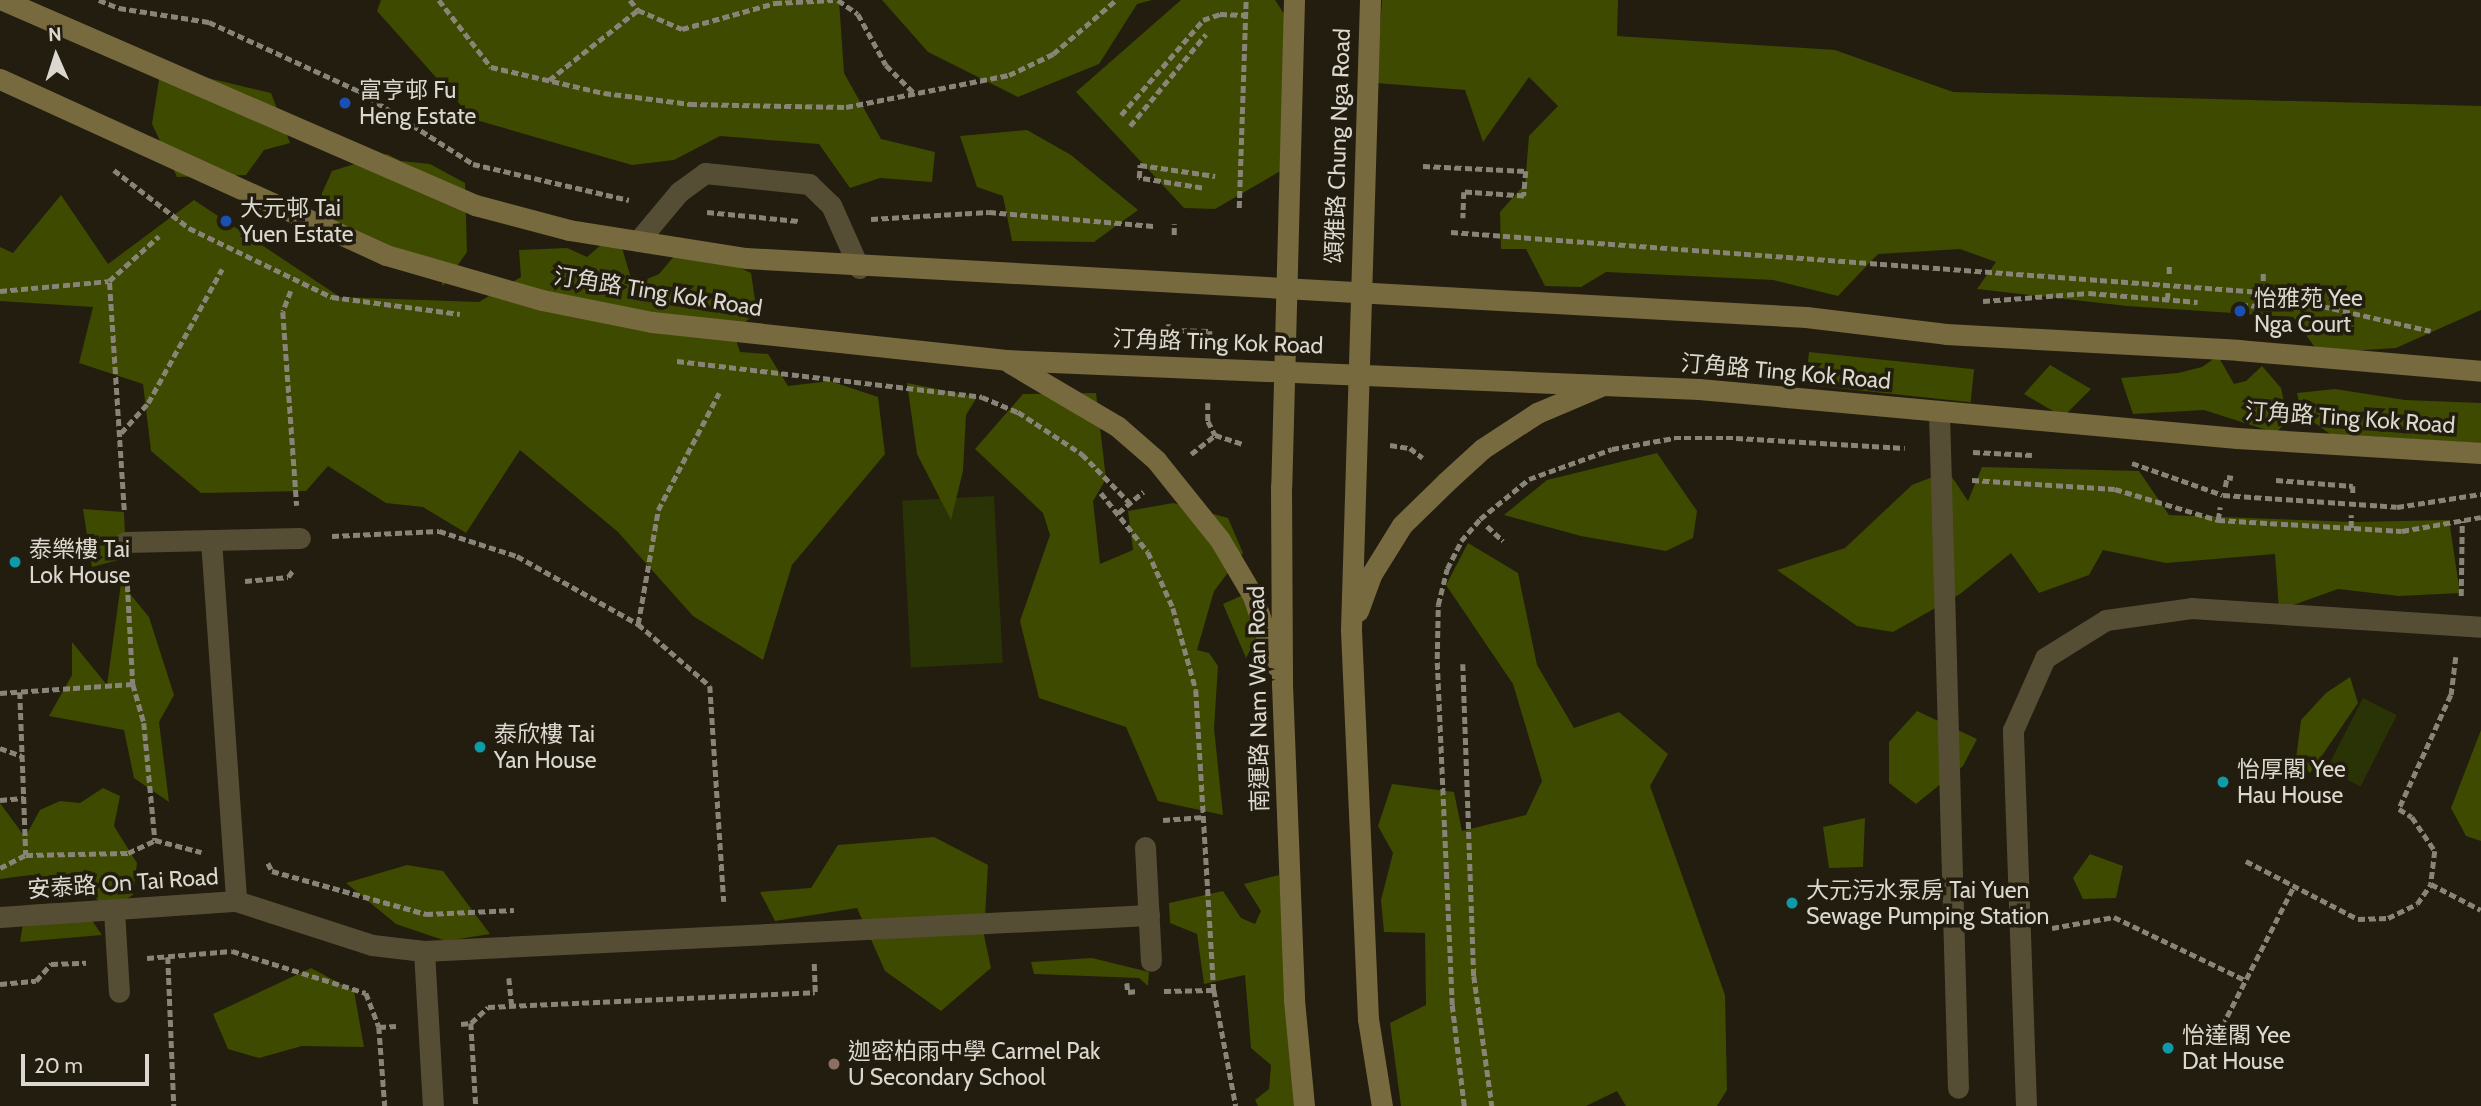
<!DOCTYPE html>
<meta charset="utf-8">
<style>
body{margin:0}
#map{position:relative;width:2481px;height:1106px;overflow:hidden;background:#221d0f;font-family:Cabin,"Noto Sans TC",sans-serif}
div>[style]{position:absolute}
.green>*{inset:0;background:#293306;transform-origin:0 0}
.forest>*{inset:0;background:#3d4a00;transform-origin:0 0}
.path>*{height:4.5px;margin-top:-2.25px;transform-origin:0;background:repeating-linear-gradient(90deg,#888478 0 7px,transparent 0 10.5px)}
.lane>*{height:21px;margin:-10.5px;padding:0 10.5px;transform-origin:10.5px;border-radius:10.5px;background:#564e34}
.street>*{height:21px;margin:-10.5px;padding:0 10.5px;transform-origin:10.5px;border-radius:10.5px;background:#564e34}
.secondary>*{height:21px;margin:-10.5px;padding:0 10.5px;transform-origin:10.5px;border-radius:10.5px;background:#776a3f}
.dots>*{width:19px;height:19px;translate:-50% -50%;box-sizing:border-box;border:4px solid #221d0f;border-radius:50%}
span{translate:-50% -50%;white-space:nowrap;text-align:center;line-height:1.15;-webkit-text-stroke:7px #221d0f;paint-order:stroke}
.poi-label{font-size:23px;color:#dbd8cf}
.left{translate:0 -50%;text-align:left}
.street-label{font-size:23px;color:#dbd8cf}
.north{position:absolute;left:21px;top:21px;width:70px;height:70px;-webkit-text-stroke:5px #221d0f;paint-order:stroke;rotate:357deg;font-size:19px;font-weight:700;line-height:28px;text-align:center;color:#dbd8cf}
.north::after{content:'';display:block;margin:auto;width:24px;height:32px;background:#dbd8cf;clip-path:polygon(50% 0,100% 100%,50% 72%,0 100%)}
.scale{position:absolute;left:21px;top:1054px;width:128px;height:32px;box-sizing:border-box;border:4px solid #dbd8cf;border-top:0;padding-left:9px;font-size:21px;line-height:24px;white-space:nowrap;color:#dbd8cf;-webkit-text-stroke:5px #221d0f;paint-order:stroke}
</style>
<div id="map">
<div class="green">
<i style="left:994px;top:496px;width:167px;height:92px;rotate:87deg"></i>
<i style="left:2363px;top:698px;width:38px;height:80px;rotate:27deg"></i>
</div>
<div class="forest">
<i style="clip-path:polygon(381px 0,839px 0,844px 73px,881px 139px,935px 152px,932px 182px,880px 178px,850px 188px,819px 144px,720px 136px,674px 160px,632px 165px,473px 119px,377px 11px)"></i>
<i style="clip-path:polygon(882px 0,1152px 0,1137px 4px,1099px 64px,1018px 97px,928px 52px)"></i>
<i style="clip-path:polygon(1181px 0,1275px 0,1288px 20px,1284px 169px,1215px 209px,1184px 208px,1076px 92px)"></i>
<i style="clip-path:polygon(1382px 0,1618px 0,1617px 36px,1835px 50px,1953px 92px,2481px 106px,2481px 310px,2396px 348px,2319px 353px,2293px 317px,2127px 306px,1977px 289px,1996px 262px,1960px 249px,1878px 254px,1838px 296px,1773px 280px,1606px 272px,1581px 287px,1545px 286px,1526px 249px,1501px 249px,1500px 212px,1525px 184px,1529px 136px,1558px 106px,1529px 77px,1483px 142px,1465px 90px,1376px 83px)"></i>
<i style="clip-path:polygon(161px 67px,271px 93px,290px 143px,264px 150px,246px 175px,177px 177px,152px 124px)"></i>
<i style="clip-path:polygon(1027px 130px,1071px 155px,1138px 210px,1094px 242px,1012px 241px,1003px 196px,977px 187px,960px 136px)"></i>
<i style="clip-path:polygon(387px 154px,401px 161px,430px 164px,465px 183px,467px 252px,443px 286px,435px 260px,394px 247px,319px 239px,322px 193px,332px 171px)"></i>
<i style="clip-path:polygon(61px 195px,108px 264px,194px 200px,340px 297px,479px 302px,521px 277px,519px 250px,567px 248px,587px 257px,617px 231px,633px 285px,659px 274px,686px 242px,751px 273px,757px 313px,733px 331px,740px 352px,768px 354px,788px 386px,830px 381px,878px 397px,885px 454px,792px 565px,763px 660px,693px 616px,618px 532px,520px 450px,466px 533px,423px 507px,386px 503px,328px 466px,306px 491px,201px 493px,151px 451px,143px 384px,79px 363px,93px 307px,0 301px,0 247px,13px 253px)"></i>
<i style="left:1809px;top:352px;width:166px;height:33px;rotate:6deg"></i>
<i style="clip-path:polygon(2218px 356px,2234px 384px,2246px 381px,2262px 366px,2281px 388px,2288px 420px,2276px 433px,2204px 410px,2133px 414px,2121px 378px,2178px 373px,2202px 367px)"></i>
<i style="clip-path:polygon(2050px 365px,2091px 389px,2063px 417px,2024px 394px)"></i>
<i style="clip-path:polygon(907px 383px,977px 397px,966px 415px,963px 471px,951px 520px,917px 454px)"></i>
<i style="clip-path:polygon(2335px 389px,2405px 400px,2481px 403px,2481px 443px,2330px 434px,2302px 414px,2297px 393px)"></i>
<i style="clip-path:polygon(1096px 393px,1106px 479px,1093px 501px,1100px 564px,1133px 550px,1128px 511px,1173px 503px,1228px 518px,1243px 553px,1214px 591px,1197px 650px,1209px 653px,1218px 666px,1214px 728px,1223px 815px,1158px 801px,1126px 727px,1039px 698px,1020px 621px,1050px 535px,1043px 513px,975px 449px,1023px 394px)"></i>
<i style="clip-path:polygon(1657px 453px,1697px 511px,1693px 538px,1666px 551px,1581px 536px,1504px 515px,1547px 480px)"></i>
<i style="clip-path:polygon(1982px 467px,2139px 471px,2169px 515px,2354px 522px,2449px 520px,2460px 593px,2399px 596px,2338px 589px,2279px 610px,2275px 554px,2166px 563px,2103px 550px,2089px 575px,2039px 593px,2011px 553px,1960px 594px,1893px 632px,1857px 626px,1777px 570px,1845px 548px,1912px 485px,1948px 471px,1968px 501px)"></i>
<i style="clip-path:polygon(83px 509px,124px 512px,126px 558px,92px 567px)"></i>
<i style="clip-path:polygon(1468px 543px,1518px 573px,1537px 665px,1574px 728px,1619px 712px,1668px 754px,1650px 786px,1725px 995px,1727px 1090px,1717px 1106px,1626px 1106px,1617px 1091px,1586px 1106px,1401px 1106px,1390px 1023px,1426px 1005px,1425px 933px,1384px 932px,1381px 900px,1393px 853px,1378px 826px,1392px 784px,1454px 792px,1462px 831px,1526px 815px,1542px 781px,1513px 684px,1446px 585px)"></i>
<i style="clip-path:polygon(121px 583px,149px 617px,174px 695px,159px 722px,169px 802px,134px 778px,124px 730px,49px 716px,72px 675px,72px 642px,107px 685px)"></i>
<i style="clip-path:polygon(1261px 587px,1269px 613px,1246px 658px,1223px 604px)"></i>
<i style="clip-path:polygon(2350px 677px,2358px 703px,2310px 773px,2296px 759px,2301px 720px,2326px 693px)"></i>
<i style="clip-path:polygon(1917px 711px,1977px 739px,1963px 766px,1916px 804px,1889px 783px,1889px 742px)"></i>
<i style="clip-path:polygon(2481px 730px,2481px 841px,2466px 836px,2451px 808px)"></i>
<i style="clip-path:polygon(103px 788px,120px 796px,114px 826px,137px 863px,133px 895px,108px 910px,80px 883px,31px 875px,0 879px,0 803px,25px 837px,40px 810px,60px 801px,80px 803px)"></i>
<i style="clip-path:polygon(1865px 818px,1863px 867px,1829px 868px,1823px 827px)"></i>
<i style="clip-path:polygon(934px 837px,988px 865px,984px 935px,991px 968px,941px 1011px,885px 971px,857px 908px,775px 921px,760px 892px,811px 888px,838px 845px)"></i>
<i style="clip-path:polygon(2090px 854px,2123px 866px,2116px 898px,2083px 899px,2073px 878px)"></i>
<i style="clip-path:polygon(407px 865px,443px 871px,490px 934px,446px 941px,396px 924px,346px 883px)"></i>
<i style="clip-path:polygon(1279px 875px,1296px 1106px,1258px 1106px,1255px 1100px,1269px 1089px,1271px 1065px,1251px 1048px,1245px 975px,1204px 984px,1197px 934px,1170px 923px,1169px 903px,1223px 891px,1241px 918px,1255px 924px,1261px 911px,1244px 884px)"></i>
<i style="clip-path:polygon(57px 903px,84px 909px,102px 935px,20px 942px,26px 905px)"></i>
<i style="clip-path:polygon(1092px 958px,1149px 972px,1148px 986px,1139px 978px,1034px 974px,1031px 962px)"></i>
<i style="clip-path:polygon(311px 968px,354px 991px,364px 1047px,302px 1046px,259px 1058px,228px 1049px,213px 1014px)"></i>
</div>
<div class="path">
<i style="left:99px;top:0;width:22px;rotate:22deg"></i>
<i style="left:119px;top:8px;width:91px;rotate:8.8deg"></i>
<i style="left:209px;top:22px;width:165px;rotate:24.7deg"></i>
<i style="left:359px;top:91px;width:135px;rotate:32.6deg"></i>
<i style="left:473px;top:164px;width:160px;rotate:13deg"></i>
<i style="left:439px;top:0;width:85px;rotate:52.2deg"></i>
<i style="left:491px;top:67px;width:116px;rotate:13deg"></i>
<i style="left:604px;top:93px;width:87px;rotate:7.3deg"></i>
<i style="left:690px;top:104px;width:156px;rotate:1.1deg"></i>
<i style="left:846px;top:107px;width:166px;rotate:-11.1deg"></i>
<i style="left:1009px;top:75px;width:49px;rotate:-25.5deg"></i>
<i style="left:1053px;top:54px;width:83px;rotate:-40.6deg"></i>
<i style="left:630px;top:0;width:13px;rotate:51deg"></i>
<i style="left:638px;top:10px;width:48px;rotate:23.4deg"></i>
<i style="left:682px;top:29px;width:97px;rotate:-15.6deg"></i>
<i style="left:775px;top:3px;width:58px;rotate:-3deg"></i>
<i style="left:838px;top:0;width:24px;rotate:35deg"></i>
<i style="left:858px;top:14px;width:58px;rotate:61.2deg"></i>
<i style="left:886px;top:65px;width:42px;rotate:45deg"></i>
<i style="left:549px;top:80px;width:113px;rotate:-38.2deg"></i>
<i style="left:1121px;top:115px;width:125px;rotate:-49.2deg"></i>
<i style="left:1203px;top:20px;width:18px;rotate:-19deg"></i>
<i style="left:1220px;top:14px;width:27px;rotate:2deg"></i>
<i style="left:1130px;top:126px;width:119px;rotate:-50.4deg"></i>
<i style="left:1423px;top:166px;width:103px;rotate:2.8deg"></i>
<i style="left:1526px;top:171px;width:25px;rotate:95deg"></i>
<i style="left:1524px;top:196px;width:60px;rotate:-176.2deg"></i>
<i style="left:1464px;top:192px;width:26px;rotate:92deg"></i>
<i style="left:114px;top:170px;width:95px;rotate:37.7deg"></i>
<i style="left:189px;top:228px;width:159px;rotate:25.8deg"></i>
<i style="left:332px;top:297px;width:129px;rotate:7.6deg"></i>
<i style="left:1202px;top:188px;width:64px;rotate:-171deg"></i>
<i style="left:1139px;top:178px;width:13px;rotate:-86deg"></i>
<i style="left:1140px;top:165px;width:76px;rotate:8.3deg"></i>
<i style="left:1239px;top:208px;width:208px;rotate:-88.1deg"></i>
<i style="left:707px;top:212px;width:92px;rotate:5.6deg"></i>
<i style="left:871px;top:219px;width:118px;rotate:-3.4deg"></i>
<i style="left:989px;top:212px;width:165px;rotate:4.9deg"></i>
<i style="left:1451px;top:232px;width:812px;rotate:4.24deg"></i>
<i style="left:2261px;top:292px;width:174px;rotate:12.9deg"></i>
<i style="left:1174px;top:235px;width:11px;rotate:-90deg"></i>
<i style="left:2169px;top:274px;width:9px;rotate:-90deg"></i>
<i style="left:2263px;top:281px;width:8px;rotate:-90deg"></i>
<i style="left:0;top:291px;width:109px;rotate:-5.2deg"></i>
<i style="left:291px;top:291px;width:22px;rotate:111deg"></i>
<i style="left:283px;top:312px;width:194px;rotate:85.9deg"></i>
<i style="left:2167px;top:300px;width:9px;rotate:-84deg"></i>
<i style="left:1983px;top:301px;width:106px;rotate:-4.3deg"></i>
<i style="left:2089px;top:293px;width:109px;rotate:4.7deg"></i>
<i style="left:2241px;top:305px;width:19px;rotate:3deg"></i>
<i style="left:2260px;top:306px;width:6px;rotate:-90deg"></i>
<i style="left:1169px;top:324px;width:6px;rotate:90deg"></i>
<i style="left:1169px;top:330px;width:41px;rotate:1.4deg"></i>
<i style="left:1210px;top:331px;width:5px;rotate:90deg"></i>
<i style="left:677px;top:361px;width:307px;rotate:6.7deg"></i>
<i style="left:982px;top:397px;width:39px;rotate:23deg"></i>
<i style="left:1018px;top:412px;width:77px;rotate:33.3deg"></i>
<i style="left:1082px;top:454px;width:69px;rotate:45.6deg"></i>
<i style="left:1208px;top:403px;width:18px;rotate:90deg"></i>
<i style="left:1208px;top:421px;width:16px;rotate:63deg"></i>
<i style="left:1215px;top:435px;width:29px;rotate:18deg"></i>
<i style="left:121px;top:433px;width:40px;rotate:-48deg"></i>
<i style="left:148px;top:403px;width:153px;rotate:-61.1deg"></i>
<i style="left:1390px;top:445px;width:20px;rotate:9deg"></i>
<i style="left:1410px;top:448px;width:16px;rotate:38deg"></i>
<i style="left:1973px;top:452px;width:59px;rotate:2.9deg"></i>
<i style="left:1191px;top:454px;width:31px;rotate:-38deg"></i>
<i style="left:2132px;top:463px;width:96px;rotate:19.4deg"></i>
<i style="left:2223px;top:495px;width:174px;rotate:3.9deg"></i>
<i style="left:2397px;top:507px;width:85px;rotate:-8.8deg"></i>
<i style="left:1972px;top:480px;width:143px;rotate:3.6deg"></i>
<i style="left:2115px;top:489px;width:108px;rotate:16.8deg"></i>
<i style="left:2218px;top:520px;width:184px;rotate:3.4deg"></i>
<i style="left:2402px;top:531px;width:80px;rotate:-10deg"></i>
<i style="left:2276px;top:480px;width:77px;rotate:4.5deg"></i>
<i style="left:2353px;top:486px;width:7px;rotate:90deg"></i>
<i style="left:2225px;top:487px;width:10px;rotate:-79deg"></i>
<i style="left:2227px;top:477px;width:6px;rotate:9deg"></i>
<i style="left:1101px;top:493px;width:75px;rotate:51.5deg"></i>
<i style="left:1148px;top:552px;width:61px;rotate:65.9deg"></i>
<i style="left:1173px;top:608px;width:85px;rotate:74.3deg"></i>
<i style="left:1196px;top:690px;width:301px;rotate:86.6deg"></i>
<i style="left:1214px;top:990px;width:118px;rotate:79.3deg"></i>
<i style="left:124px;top:510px;width:229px;rotate:-93.7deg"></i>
<i style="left:109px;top:281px;width:67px;rotate:-42deg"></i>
<i style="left:1118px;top:513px;width:33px;rotate:-40deg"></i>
<i style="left:2218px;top:520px;width:13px;rotate:-81deg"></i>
<i style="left:1487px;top:526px;width:22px;rotate:43deg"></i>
<i style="left:2351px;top:528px;width:13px;rotate:-90deg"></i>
<i style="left:332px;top:536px;width:107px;rotate:-2.7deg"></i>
<i style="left:439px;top:531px;width:82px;rotate:17.8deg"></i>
<i style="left:517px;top:556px;width:139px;rotate:29.3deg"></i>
<i style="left:638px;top:624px;width:95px;rotate:40.7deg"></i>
<i style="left:710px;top:686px;width:216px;rotate:86.3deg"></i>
<i style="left:127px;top:574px;width:110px;rotate:86.9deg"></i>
<i style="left:133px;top:684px;width:41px;rotate:74.2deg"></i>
<i style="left:144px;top:723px;width:118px;rotate:84.6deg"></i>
<i style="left:155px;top:840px;width:48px;rotate:14.6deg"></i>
<i style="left:245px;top:581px;width:43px;rotate:-5.3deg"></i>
<i style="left:288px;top:577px;width:9px;rotate:-54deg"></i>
<i style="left:2461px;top:596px;width:75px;rotate:-89.2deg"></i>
<i style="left:638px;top:624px;width:116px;rotate:-80deg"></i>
<i style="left:658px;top:510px;width:132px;rotate:-62.5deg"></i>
<i style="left:2456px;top:657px;width:38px;rotate:97deg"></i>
<i style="left:2451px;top:695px;width:125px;rotate:114.5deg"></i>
<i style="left:2399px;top:809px;width:15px;rotate:32deg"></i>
<i style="left:2412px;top:817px;width:41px;rotate:55.9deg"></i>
<i style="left:2435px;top:851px;width:33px;rotate:97deg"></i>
<i style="left:2431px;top:884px;width:56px;rotate:27.5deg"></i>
<i style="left:1463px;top:664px;width:312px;rotate:88deg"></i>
<i style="left:1474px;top:976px;width:131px;rotate:82.1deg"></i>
<i style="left:20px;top:692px;width:163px;rotate:87.9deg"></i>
<i style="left:0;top:693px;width:133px;rotate:-3.9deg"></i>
<i style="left:0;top:748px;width:23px;rotate:20deg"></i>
<i style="left:0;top:800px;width:24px;rotate:-5deg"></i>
<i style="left:1163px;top:820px;width:41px;rotate:-4.2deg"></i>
<i style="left:2246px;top:861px;width:126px;rotate:27.4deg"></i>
<i style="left:2358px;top:919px;width:30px;rotate:-2deg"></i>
<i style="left:2388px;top:918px;width:32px;rotate:-26deg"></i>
<i style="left:2417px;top:904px;width:24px;rotate:-55deg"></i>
<i style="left:268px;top:863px;width:9px;rotate:63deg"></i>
<i style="left:272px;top:871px;width:160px;rotate:15.6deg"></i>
<i style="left:426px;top:914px;width:88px;rotate:-2.6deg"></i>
<i style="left:0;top:868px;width:29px;rotate:-27deg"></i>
<i style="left:26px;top:855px;width:102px;rotate:-1.1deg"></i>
<i style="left:128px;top:853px;width:29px;rotate:-25deg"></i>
<i style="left:2052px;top:928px;width:63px;rotate:-10.1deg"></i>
<i style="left:2114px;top:917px;width:145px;rotate:25.7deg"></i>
<i style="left:168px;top:957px;width:149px;rotate:87.7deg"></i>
<i style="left:147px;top:958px;width:85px;rotate:-4.7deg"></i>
<i style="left:232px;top:951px;width:140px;rotate:17.4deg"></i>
<i style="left:366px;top:993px;width:36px;rotate:69deg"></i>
<i style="left:379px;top:1027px;width:79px;rotate:85.7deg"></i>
<i style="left:509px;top:978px;width:27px;rotate:84deg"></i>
<i style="left:1127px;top:983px;width:9px;rotate:84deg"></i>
<i style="left:1128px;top:992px;width:10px;rotate:-6deg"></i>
<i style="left:0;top:984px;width:36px;rotate:-5deg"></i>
<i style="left:36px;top:981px;width:23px;rotate:-49deg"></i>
<i style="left:51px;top:964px;width:35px;rotate:-2deg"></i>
<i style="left:1164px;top:991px;width:50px;rotate:-1.1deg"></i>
<i style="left:471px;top:1023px;width:23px;rotate:-43deg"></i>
<i style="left:488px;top:1007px;width:327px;rotate:-2.6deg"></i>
<i style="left:815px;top:992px;width:30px;rotate:-92deg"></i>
<i style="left:461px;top:1024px;width:10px;rotate:-6deg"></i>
<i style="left:471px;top:1023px;width:83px;rotate:86.6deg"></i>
<i style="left:2222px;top:1026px;width:157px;rotate:-62.8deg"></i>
<i style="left:379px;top:1027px;width:17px;rotate:-3deg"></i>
<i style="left:1464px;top:1106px;width:102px;rotate:-96.8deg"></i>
<i style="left:1452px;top:1005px;width:346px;rotate:-92.5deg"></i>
<i style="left:1437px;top:659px;width:54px;rotate:-88.9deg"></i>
<i style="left:1438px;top:605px;width:37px;rotate:-76deg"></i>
<i style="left:1447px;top:569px;width:31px;rotate:-63deg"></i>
<i style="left:1461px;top:541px;width:29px;rotate:-49deg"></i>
<i style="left:1480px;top:519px;width:63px;rotate:-39.2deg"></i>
<i style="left:1529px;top:479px;width:88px;rotate:-19.9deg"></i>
<i style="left:1612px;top:449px;width:63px;rotate:-10.1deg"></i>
<i style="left:1674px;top:438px;width:62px"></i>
<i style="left:1736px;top:438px;width:169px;rotate:3.4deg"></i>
</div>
<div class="lane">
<i style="left:638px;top:241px;width:64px;rotate:-50.1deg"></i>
<i style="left:679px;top:192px;width:32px;rotate:-36deg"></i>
<i style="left:705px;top:173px;width:105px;rotate:6deg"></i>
<i style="left:809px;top:184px;width:30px;rotate:44deg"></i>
<i style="left:831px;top:205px;width:69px;rotate:66deg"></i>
<i style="left:1939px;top:413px;width:675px;rotate:88.39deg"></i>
<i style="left:211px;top:540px;width:362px;rotate:86deg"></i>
<i style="left:125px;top:542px;width:175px;rotate:-1.3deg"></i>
<i style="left:114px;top:911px;width:81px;rotate:86.5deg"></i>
<i style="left:2026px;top:1106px;width:376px;rotate:-92deg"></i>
<i style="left:2013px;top:730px;width:79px;rotate:-66deg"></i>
<i style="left:2045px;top:658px;width:72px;rotate:-31.9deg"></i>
<i style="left:2106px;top:620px;width:86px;rotate:-8deg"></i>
<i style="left:2191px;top:608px;width:291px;rotate:3.7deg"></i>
</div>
<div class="street">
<i style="left:1145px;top:847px;width:114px;rotate:87deg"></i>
<i style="left:0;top:917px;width:237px;rotate:-3.9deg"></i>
<i style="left:236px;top:901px;width:143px;rotate:17.9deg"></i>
<i style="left:372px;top:945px;width:52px;rotate:6.6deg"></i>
<i style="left:424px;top:951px;width:155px;rotate:86.7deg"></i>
<i style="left:424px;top:951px;width:726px;rotate:-2.84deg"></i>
</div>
<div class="secondary">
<i style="left:3px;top:0;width:515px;rotate:23.48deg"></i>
<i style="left:475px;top:205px;width:97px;rotate:14.9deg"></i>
<i style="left:569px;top:230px;width:179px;rotate:9deg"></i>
<i style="left:746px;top:258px;width:1062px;rotate:3.19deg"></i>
<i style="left:1806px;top:317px;width:141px;rotate:6.9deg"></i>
<i style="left:1946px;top:334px;width:292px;rotate:3.1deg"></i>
<i style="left:2238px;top:350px;width:244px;rotate:4.9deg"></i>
<i style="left:1294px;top:0;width:486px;rotate:91.5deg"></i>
<i style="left:1281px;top:486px;width:198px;rotate:89.7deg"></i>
<i style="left:1282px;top:684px;width:316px;rotate:87.8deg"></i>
<i style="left:1294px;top:1000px;width:106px;rotate:84.6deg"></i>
<i style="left:1370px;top:0;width:630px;rotate:91.73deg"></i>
<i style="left:1351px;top:630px;width:389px;rotate:87.5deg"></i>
<i style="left:1368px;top:1019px;width:88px;rotate:80.9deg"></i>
<i style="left:0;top:79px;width:424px;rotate:24.5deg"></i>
<i style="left:386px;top:255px;width:162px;rotate:16.1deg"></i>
<i style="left:542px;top:300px;width:112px;rotate:11.3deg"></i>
<i style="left:652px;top:322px;width:356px;rotate:6.1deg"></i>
<i style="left:1006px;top:360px;width:694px;rotate:2.4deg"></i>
<i style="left:1699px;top:389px;width:540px;rotate:5.2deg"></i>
<i style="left:2237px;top:438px;width:244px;rotate:3.5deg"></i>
<i style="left:1010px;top:363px;width:124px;rotate:30.5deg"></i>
<i style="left:1117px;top:426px;width:52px;rotate:41.1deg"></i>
<i style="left:1156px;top:460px;width:102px;rotate:51.3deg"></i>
<i style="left:1220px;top:540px;width:65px;rotate:59.5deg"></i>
<i style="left:1253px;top:596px;width:73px;rotate:71.6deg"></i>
<i style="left:1358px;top:611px;width:38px;rotate:-70deg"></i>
<i style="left:1371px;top:575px;width:59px;rotate:-58.2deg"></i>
<i style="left:1402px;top:525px;width:62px;rotate:-44.3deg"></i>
<i style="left:1446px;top:482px;width:49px;rotate:-42.5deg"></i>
<i style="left:1482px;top:449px;width:66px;rotate:-33.2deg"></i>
<i style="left:1537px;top:413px;width:69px;rotate:-22.9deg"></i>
</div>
<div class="dots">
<i style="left:345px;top:103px;background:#1a4fb4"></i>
<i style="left:226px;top:221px;background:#1a4fb4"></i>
<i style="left:2240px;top:311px;background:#1a4fb4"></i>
<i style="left:15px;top:562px;background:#0f9aa8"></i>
<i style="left:480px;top:747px;background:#0f9aa8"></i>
<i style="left:2223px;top:782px;background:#0f9aa8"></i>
<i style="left:1792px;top:903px;background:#0f9aa8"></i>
<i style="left:2168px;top:1048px;background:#0f9aa8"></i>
<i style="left:834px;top:1064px;background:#8d6e63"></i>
</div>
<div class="poi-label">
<span class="left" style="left:359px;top:103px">富亨邨 Fu<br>Heng Estate</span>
<span class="left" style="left:240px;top:221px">大元邨 Tai<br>Yuen Estate</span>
<span class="left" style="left:2254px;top:311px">怡雅苑 Yee<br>Nga Court</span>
<span class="left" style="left:29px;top:562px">泰樂樓 Tai<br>Lok House</span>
<span class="left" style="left:494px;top:747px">泰欣樓 Tai<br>Yan House</span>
<span class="left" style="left:2237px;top:782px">怡厚閣 Yee<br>Hau House</span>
<span class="left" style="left:1806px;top:903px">大元污水泵房 Tai Yuen<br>Sewage Pumping Station</span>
<span class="left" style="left:2182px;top:1048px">怡達閣 Yee<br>Dat House</span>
<span class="left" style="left:848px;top:1064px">迦密柏雨中學 Carmel Pak<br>U Secondary School</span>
</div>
<div class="street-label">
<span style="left:1338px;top:146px;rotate:-88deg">頌雅路 Chung Nga Road</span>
<span style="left:658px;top:292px;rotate:9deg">汀角路 Ting Kok Road</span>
<span style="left:1218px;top:342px;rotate:2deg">汀角路 Ting Kok Road</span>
<span style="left:1786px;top:372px;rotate:5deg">汀角路 Ting Kok Road</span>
<span style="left:2350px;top:418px;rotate:4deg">汀角路 Ting Kok Road</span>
<span style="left:1258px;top:699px;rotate:-91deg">南運路 Nam Wan Road</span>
<span style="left:123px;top:883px;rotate:-4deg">安泰路 On Tai Road</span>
</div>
<div class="north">N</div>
<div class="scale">20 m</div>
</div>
